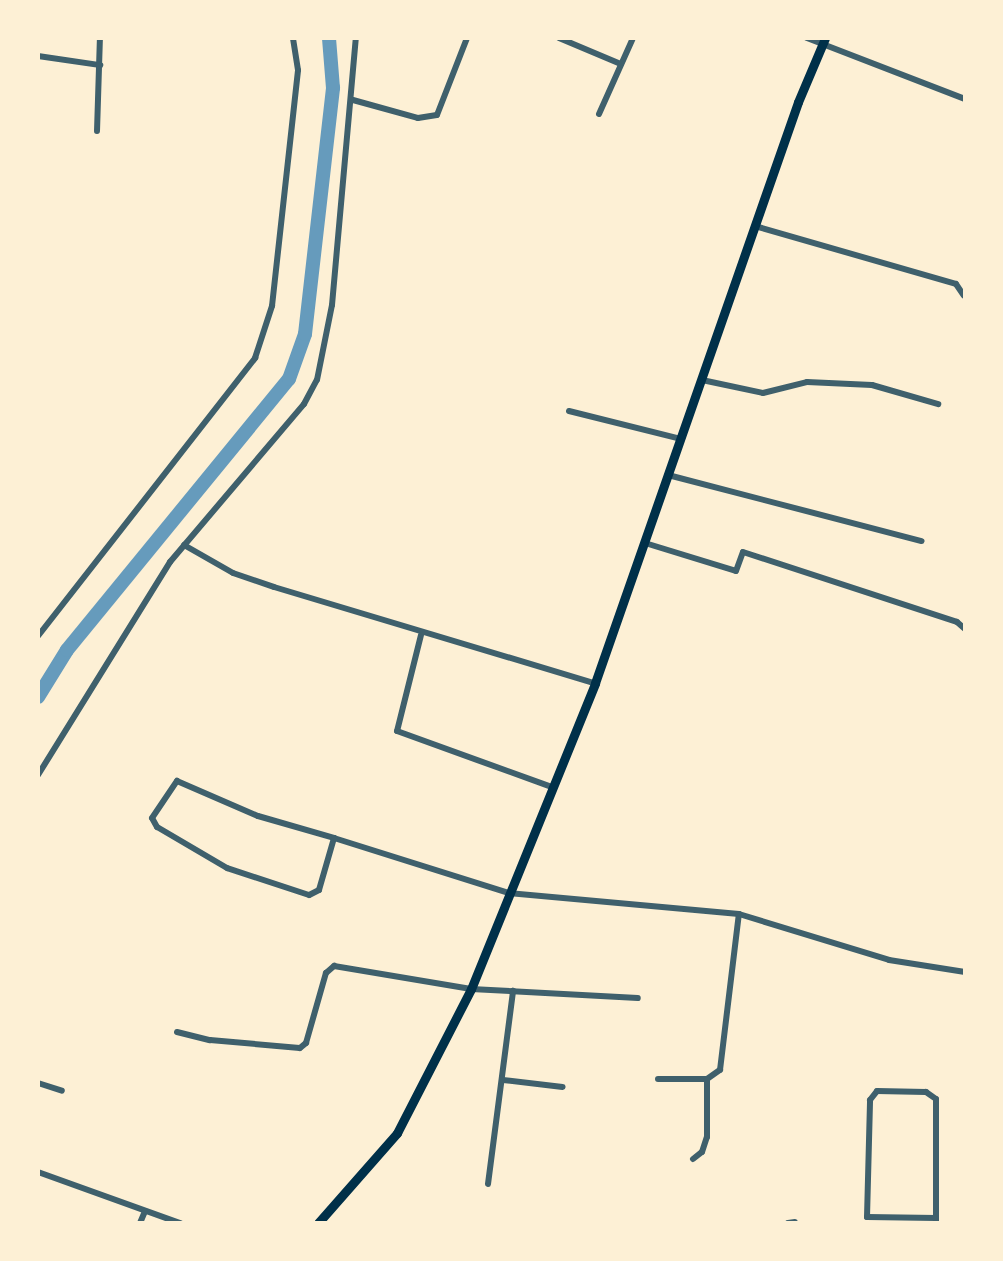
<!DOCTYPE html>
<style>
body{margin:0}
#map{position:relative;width:1003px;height:1261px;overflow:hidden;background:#fdf0d5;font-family:"Public Sans",sans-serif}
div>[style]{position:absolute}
.canal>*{height:14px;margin:-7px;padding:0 7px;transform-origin:7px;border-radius:7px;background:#669bbc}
.minor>*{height:6px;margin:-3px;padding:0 3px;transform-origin:3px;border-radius:3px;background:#3f606c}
.secondary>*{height:9px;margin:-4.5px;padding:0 4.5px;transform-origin:4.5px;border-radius:4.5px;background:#003049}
span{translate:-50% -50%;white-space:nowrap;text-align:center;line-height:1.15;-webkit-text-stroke:6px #fdf0d5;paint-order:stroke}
.frame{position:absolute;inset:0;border:40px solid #fdf0d5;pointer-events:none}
</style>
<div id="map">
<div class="canal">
<i style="left:38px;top:697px;width:55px;rotate:-58.3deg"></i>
<i style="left:67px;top:650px;width:350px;rotate:-50.7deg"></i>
<i style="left:289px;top:379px;width:48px;rotate:-70.4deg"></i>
<i style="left:305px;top:334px;width:248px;rotate:-83.5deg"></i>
<i style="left:333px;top:88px;width:50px;rotate:-94.6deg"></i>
</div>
<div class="minor">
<i style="left:559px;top:38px;width:67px;rotate:22.8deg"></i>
<i style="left:807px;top:38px;width:169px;rotate:21.1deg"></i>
<i style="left:38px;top:56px;width:63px;rotate:8.3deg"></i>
<i style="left:353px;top:100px;width:67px;rotate:15.5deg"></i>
<i style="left:418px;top:118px;width:19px;rotate:-9deg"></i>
<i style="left:437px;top:115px;width:83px;rotate:-68.7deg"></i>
<i style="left:599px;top:114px;width:83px;rotate:-65.9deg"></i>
<i style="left:97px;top:131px;width:93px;rotate:-88.2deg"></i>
<i style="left:755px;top:226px;width:209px;rotate:16.1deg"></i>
<i style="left:956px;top:284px;width:14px;rotate:56deg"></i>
<i style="left:702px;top:380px;width:62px;rotate:12deg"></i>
<i style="left:763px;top:393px;width:45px;rotate:-14deg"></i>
<i style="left:807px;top:382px;width:65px;rotate:2.6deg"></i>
<i style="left:872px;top:385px;width:69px;rotate:16.1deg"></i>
<i style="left:569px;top:411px;width:115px;rotate:14deg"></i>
<i style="left:668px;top:475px;width:262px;rotate:14.6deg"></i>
<i style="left:645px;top:543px;width:95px;rotate:17.1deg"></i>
<i style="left:736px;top:571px;width:20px;rotate:-70deg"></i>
<i style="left:743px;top:552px;width:225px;rotate:18.1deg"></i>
<i style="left:957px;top:622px;width:11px;rotate:41deg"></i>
<i style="left:184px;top:545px;width:56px;rotate:29.7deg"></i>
<i style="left:233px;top:573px;width:43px;rotate:18.9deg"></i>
<i style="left:274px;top:587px;width:335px;rotate:16.7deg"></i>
<i style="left:421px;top:635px;width:99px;rotate:104deg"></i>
<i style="left:397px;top:731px;width:165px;rotate:19.9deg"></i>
<i style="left:38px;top:636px;width:353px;rotate:-52deg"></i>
<i style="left:255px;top:358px;width:55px;rotate:-71.9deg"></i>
<i style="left:272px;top:306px;width:237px;rotate:-83.7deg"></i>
<i style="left:298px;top:70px;width:32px;rotate:-99deg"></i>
<i style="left:38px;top:775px;width:251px;rotate:-58.2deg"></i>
<i style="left:170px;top:562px;width:207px;rotate:-49.7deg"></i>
<i style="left:304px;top:404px;width:27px;rotate:-62deg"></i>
<i style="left:317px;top:380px;width:76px;rotate:-78.7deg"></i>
<i style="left:332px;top:305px;width:268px;rotate:-84.9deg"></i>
<i style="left:334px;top:838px;width:54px;rotate:106.1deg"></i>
<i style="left:319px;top:890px;width:11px;rotate:153deg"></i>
<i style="left:309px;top:895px;width:86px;rotate:-161.8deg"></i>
<i style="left:227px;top:868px;width:81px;rotate:-149.6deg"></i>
<i style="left:157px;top:827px;width:10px;rotate:-119deg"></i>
<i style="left:152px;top:818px;width:45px;rotate:-56deg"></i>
<i style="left:177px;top:781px;width:88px;rotate:23.4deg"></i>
<i style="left:258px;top:816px;width:79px;rotate:16.1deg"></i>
<i style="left:334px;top:838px;width:182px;rotate:17.5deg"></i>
<i style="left:508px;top:893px;width:232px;rotate:5.2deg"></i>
<i style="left:739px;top:914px;width:157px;rotate:17deg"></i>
<i style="left:889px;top:960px;width:77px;rotate:9deg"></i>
<i style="left:177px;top:1032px;width:34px;rotate:14deg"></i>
<i style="left:210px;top:1040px;width:90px;rotate:5.1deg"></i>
<i style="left:300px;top:1048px;width:8px;rotate:-40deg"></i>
<i style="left:306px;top:1043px;width:73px;rotate:-74.1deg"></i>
<i style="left:326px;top:973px;width:11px;rotate:-41deg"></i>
<i style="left:334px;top:966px;width:139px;rotate:9.5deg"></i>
<i style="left:471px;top:989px;width:167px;rotate:3.1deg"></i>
<i style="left:658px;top:1079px;width:49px"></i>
<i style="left:707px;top:1079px;width:16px;rotate:-35deg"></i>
<i style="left:720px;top:1070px;width:157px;rotate:-83.1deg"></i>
<i style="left:503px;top:1080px;width:60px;rotate:6.7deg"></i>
<i style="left:38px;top:1083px;width:25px;rotate:18deg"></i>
<i style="left:693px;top:1159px;width:11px;rotate:-38deg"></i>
<i style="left:702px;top:1152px;width:16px;rotate:-72deg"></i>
<i style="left:707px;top:1137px;width:58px;rotate:-90deg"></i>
<i style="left:38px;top:1172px;width:151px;rotate:19.8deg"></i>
<i style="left:488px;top:1184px;width:195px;rotate:-82.6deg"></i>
<i style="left:936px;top:1218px;width:69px;rotate:-179.2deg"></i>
<i style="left:867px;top:1217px;width:117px;rotate:-88.5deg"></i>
<i style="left:870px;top:1100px;width:11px;rotate:-52deg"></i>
<i style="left:877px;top:1091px;width:49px;rotate:1.2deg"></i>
<i style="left:926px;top:1092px;width:12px;rotate:35deg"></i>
<i style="left:936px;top:1099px;width:124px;rotate:90deg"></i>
<i style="left:140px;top:1223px;width:13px;rotate:-67deg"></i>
<i style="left:788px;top:1223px;width:7px;rotate:-8deg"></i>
</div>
<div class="secondary">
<i style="left:318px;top:1223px;width:120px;rotate:-48.7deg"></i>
<i style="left:397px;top:1133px;width:162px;rotate:-62.8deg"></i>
<i style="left:471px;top:989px;width:330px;rotate:-67.9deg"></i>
<i style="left:595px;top:683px;width:615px;rotate:-70.74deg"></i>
<i style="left:798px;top:102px;width:69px;rotate:-67.1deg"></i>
</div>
<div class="frame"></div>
</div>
